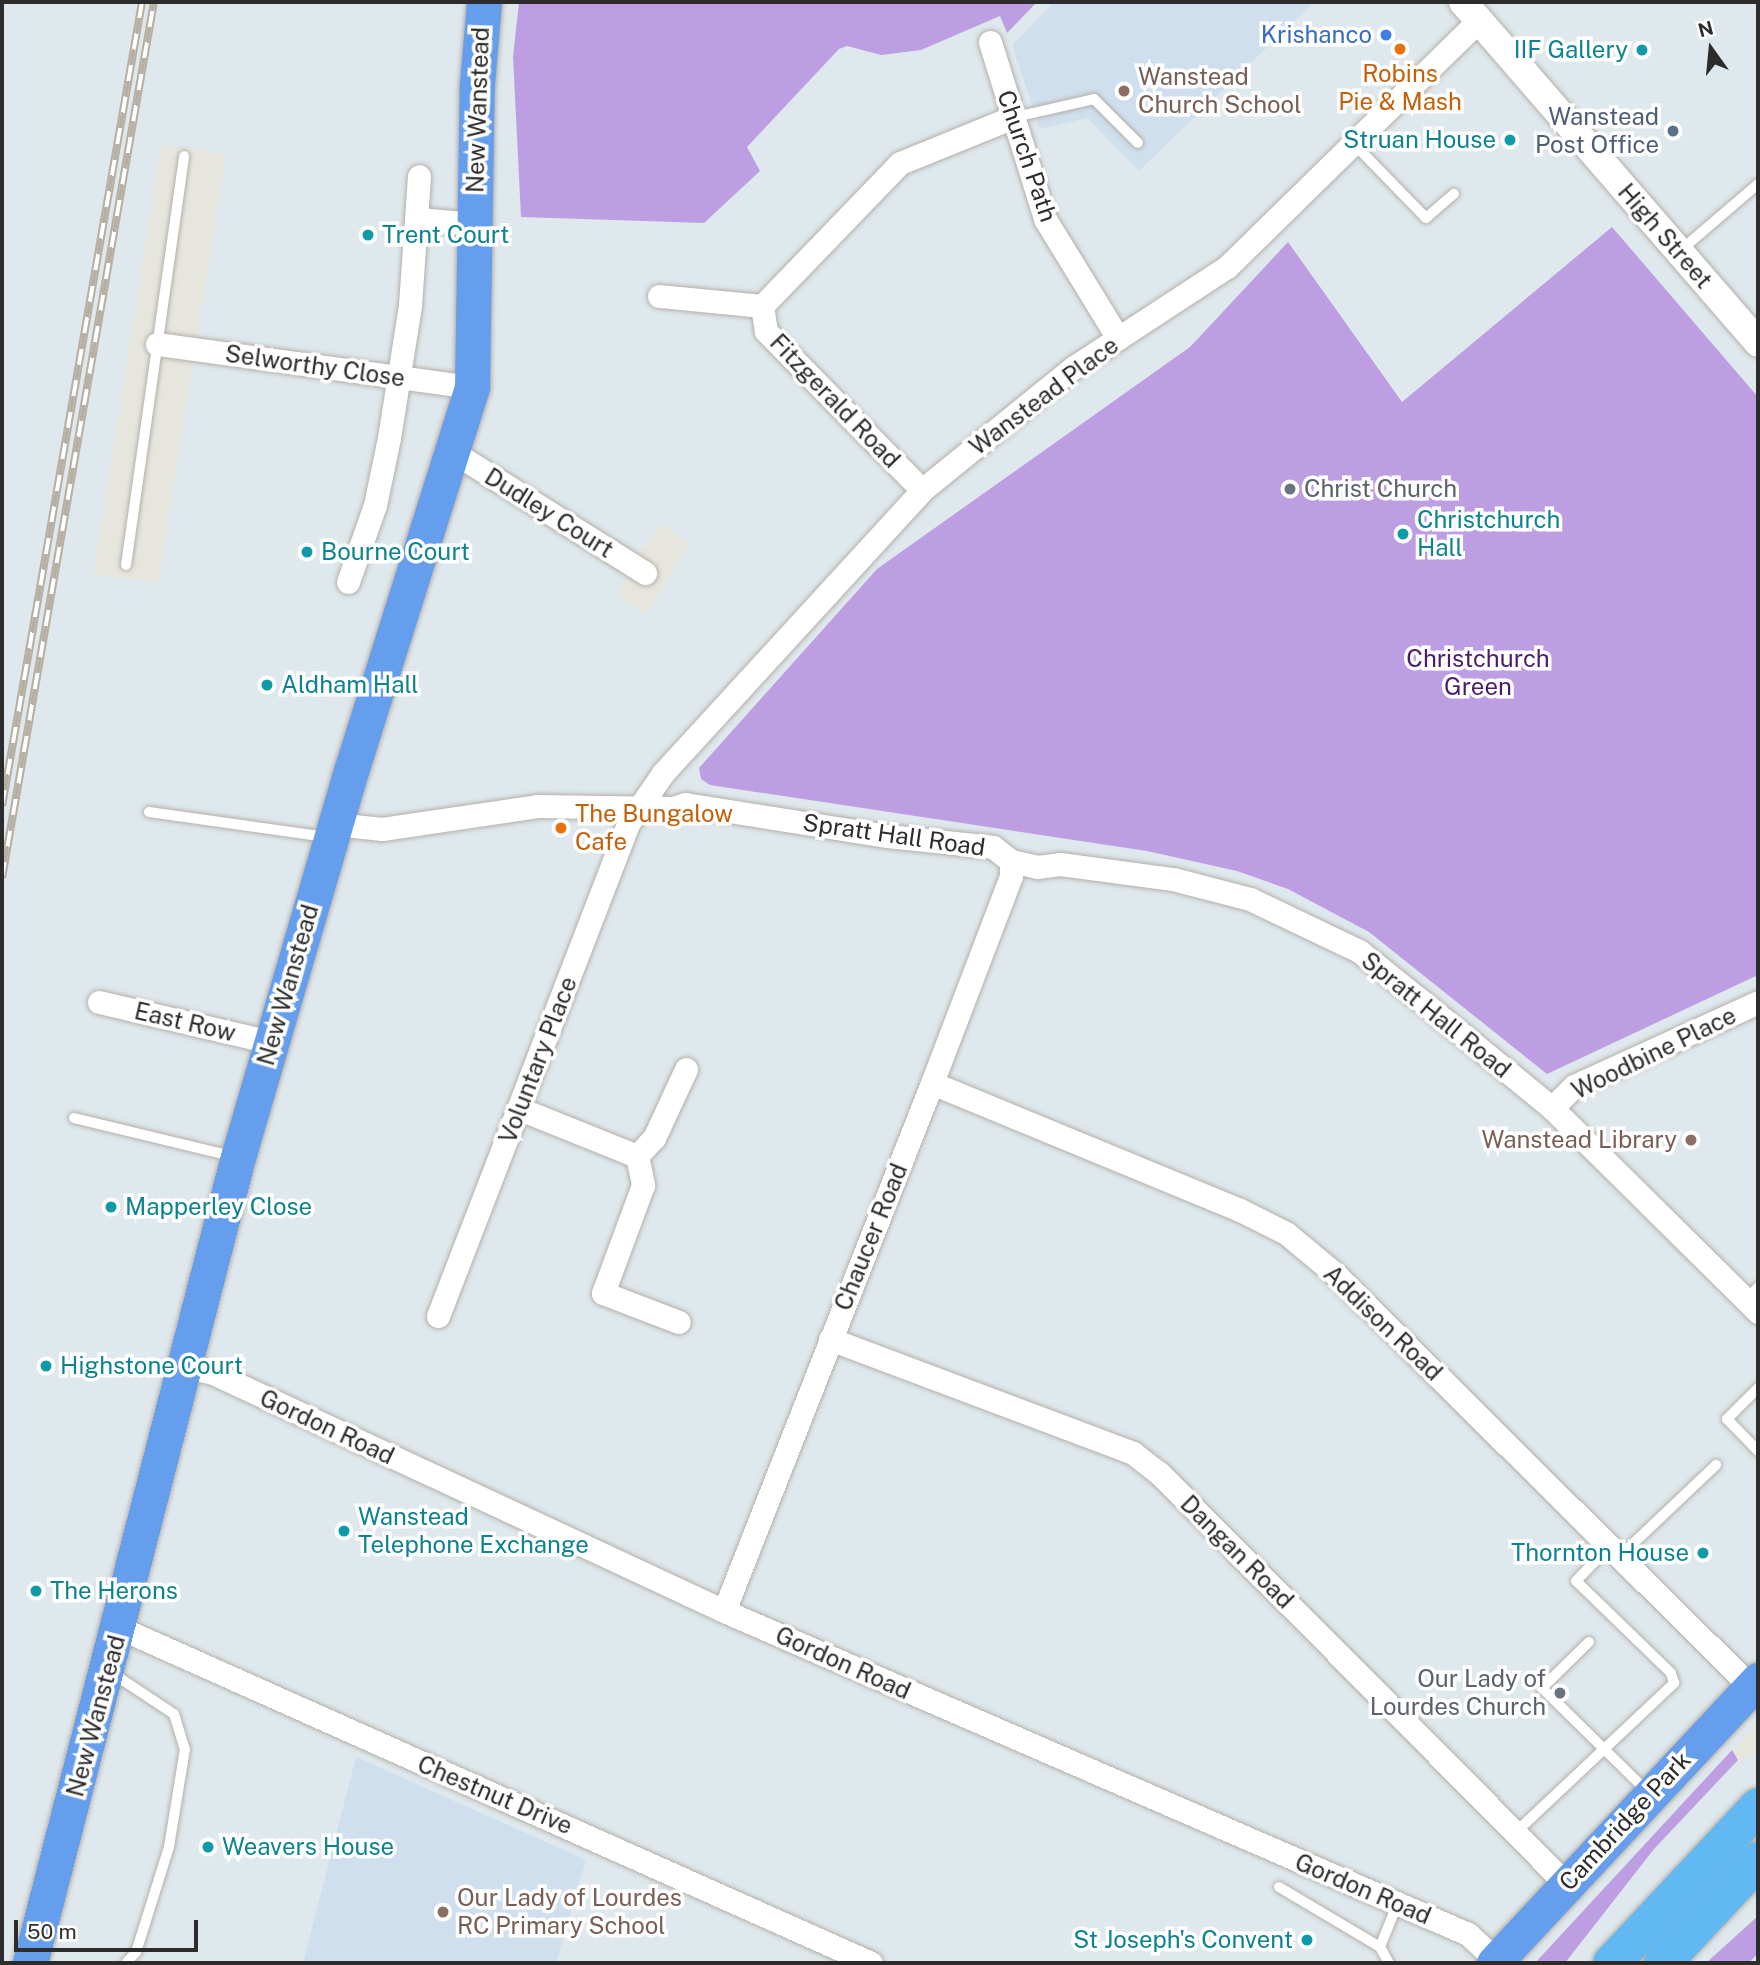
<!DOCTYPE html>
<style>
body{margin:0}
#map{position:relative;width:1760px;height:1965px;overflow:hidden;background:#dfe8ed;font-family:"Public Sans",sans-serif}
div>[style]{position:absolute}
.industrial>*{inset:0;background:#e6e6df;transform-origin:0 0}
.education>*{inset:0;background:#d0dfee}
.green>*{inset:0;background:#be9ee2}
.roads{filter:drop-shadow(0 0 2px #b4b0a8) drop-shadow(0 0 2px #b4b0a8)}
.service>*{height:10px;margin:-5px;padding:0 5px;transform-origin:5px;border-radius:5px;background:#fff}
.minor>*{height:23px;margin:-11.5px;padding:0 11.5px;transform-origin:11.5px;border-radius:11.5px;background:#fff}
.tertiary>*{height:28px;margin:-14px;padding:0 14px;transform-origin:14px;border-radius:14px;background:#fff}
.primary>*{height:35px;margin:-17.5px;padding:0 17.5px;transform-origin:17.5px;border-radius:17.5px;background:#659eed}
.trunk>*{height:37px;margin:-18.5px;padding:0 18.5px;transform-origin:18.5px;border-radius:18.5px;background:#62b8f3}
.rail>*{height:8px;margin-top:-4px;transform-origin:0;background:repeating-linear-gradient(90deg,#fff 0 16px,#b6afa2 0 32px);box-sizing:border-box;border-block:2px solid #b6afa2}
.dots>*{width:19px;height:19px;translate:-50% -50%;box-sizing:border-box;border:4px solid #fff;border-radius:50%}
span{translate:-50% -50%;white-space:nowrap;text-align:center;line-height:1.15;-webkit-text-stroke:7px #fff;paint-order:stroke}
.shop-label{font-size:24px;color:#366cbe}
.right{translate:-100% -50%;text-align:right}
.culture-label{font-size:24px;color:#0d838f}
.left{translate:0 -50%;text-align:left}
.food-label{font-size:24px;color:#c56008}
.education-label{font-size:24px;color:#785e54}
.street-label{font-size:24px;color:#2c2c2c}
.service-label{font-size:24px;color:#4e5e75}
.worship-label{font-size:24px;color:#5b616d}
.park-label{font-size:24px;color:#4b1d69}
.frame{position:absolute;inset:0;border:4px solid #2c2c2c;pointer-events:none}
.north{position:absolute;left:1676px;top:14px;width:70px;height:70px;-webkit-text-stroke:5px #fff;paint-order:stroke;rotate:345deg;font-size:19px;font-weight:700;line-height:28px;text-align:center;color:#2c2c2c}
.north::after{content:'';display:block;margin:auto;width:24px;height:32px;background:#2c2c2c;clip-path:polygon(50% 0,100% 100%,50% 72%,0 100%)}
.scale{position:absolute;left:14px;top:1920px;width:184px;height:32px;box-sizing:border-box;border:4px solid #2c2c2c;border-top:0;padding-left:9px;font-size:21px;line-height:24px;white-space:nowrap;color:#2c2c2c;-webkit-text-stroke:5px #fff;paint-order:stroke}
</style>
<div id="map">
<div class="industrial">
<i style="left:161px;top:144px;width:66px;height:435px;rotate:9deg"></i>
<i style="left:660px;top:524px;width:36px;height:84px;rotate:32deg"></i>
<i style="clip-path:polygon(1758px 1722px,1758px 1751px,1741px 1764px,1732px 1750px)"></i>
</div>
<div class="education">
<i style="clip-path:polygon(1054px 2px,1314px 2px,1139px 171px,1087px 118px,1040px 129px,1012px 45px)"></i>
<i style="clip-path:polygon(356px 1757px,586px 1860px,556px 1963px,303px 1963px)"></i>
</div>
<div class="green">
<i style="clip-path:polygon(519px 2px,1037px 2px,1007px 33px,1000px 16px,921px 50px,881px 55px,847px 46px,839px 49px,747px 147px,760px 171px,704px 223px,521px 217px,513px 57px)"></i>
<i style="clip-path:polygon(1612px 227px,1758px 397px,1758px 975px,1547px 1074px,1369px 932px,1288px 889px,1237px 871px,1147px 851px,710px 785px,701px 779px,699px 768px,877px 569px,1190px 347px,1288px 242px,1402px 402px)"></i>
<i style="clip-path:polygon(1732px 1750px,1738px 1760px,1654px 1849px,1565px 1963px,1535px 1963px)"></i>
<i style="clip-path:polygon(1758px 1916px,1758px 1953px,1749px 1963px,1706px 1963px)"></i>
</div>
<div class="roads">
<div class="service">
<i style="left:1011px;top:118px;width:85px;rotate:-12.9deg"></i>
<i style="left:1094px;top:99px;width:62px;rotate:45deg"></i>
<i style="left:1354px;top:144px;width:103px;rotate:45.8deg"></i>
<i style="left:1426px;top:218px;width:37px;rotate:-41deg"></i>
<i style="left:1681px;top:250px;width:101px;rotate:-40.6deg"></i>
<i style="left:126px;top:565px;width:413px;rotate:-81.9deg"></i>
<i style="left:149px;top:812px;width:181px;rotate:8deg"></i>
<i style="left:74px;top:1118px;width:166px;rotate:13.6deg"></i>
<i style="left:1746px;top:1300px;width:18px;rotate:-47deg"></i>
<i style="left:1758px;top:1388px;width:44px;rotate:135deg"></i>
<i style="left:1727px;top:1419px;width:45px;rotate:45.9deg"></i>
<i style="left:1619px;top:1557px;width:134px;rotate:-43.5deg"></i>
<i style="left:1589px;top:1642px;width:66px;rotate:135.6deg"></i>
<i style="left:1542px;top:1688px;width:148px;rotate:44.5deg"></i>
<i style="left:112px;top:1673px;width:74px;rotate:33.5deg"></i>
<i style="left:174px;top:1714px;width:37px;rotate:73deg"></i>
<i style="left:185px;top:1749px;width:99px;rotate:99.3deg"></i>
<i style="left:169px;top:1847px;width:110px;rotate:107.4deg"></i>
<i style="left:136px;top:1952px;width:15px;rotate:132deg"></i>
<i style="left:1515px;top:1833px;width:219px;rotate:-43.3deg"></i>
<i style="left:1674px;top:1683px;width:10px;rotate:-107deg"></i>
<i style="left:1671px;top:1673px;width:132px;rotate:-135.9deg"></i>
<i style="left:1576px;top:1581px;width:47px;rotate:-45.9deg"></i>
<i style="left:1279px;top:1887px;width:117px;rotate:30.7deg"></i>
<i style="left:1380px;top:1947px;width:45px;rotate:-68deg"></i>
<i style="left:1380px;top:1947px;width:18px;rotate:61deg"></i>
</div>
<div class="minor">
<i style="left:990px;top:42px;width:185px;rotate:72.7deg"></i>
<i style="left:1045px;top:219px;width:140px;rotate:58.5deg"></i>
<i style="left:419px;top:219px;width:54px;rotate:5.3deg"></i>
<i style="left:659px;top:296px;width:103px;rotate:5.5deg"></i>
<i style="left:157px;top:344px;width:318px;rotate:7.8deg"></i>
<i style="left:453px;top:452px;width:227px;rotate:32.2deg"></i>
<i style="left:922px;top:490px;width:223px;rotate:-134.5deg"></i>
<i style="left:766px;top:331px;width:25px;rotate:-99deg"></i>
<i style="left:762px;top:306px;width:199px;rotate:-46deg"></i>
<i style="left:900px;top:163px;width:120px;rotate:-22.1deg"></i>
<i style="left:348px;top:582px;width:82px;rotate:-70.7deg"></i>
<i style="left:375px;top:505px;width:68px;rotate:-78.2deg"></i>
<i style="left:389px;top:438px;width:135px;rotate:-81deg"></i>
<i style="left:410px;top:305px;width:129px;rotate:-86deg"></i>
<i style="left:335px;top:824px;width:47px;rotate:6.1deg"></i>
<i style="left:382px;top:829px;width:157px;rotate:-8.4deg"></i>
<i style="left:537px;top:806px;width:136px;rotate:0.8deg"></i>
<i style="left:673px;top:808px;width:13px;rotate:-18deg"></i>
<i style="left:685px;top:804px;width:205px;rotate:9deg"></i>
<i style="left:887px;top:836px;width:107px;rotate:5.9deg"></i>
<i style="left:993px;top:847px;width:23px;rotate:38deg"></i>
<i style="left:1011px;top:861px;width:27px;rotate:13deg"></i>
<i style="left:1037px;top:867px;width:23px;rotate:-7deg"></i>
<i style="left:1060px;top:864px;width:114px;rotate:7.6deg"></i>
<i style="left:1173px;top:879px;width:80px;rotate:14.6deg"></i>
<i style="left:1250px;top:899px;width:121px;rotate:25.5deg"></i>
<i style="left:1359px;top:951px;width:78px;rotate:38.8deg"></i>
<i style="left:1420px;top:1000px;width:171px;rotate:39.3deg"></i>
<i style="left:1552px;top:1108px;width:290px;rotate:44.7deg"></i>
<i style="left:99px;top:1002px;width:177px;rotate:13.1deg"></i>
<i style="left:932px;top:1083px;width:331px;rotate:22.4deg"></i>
<i style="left:1238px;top:1209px;width:54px;rotate:26.6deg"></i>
<i style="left:1286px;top:1233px;width:62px;rotate:39.8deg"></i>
<i style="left:1334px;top:1273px;width:588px;rotate:44.79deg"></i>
<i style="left:1552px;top:1108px;width:31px;rotate:-45deg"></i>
<i style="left:1574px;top:1086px;width:202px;rotate:-24.5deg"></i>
<i style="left:520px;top:1109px;width:126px;rotate:21.9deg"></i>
<i style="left:637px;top:1156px;width:30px;rotate:78deg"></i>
<i style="left:643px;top:1185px;width:115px;rotate:110.3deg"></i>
<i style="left:603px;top:1293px;width:81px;rotate:20.9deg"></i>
<i style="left:637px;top:1156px;width:25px;rotate:-47deg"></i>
<i style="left:654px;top:1138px;width:76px;rotate:-65.1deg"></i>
<i style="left:438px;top:1316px;width:527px;rotate:-68.88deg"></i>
<i style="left:628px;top:824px;width:62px;rotate:-55.5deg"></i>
<i style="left:663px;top:773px;width:384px;rotate:-47.5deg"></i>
<i style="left:922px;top:490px;width:196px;rotate:-39deg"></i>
<i style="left:1074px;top:367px;width:183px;rotate:-33.2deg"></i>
<i style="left:1227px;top:267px;width:353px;rotate:-44.4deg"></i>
<i style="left:830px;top:1339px;width:324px;rotate:20.6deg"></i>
<i style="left:1133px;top:1453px;width:33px;rotate:38deg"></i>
<i style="left:1159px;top:1473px;width:578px;rotate:45.28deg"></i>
<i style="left:187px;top:1367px;width:27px;rotate:13deg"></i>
<i style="left:213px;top:1373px;width:564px;rotate:24.97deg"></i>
<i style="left:724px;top:1611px;width:811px;rotate:23.47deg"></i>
<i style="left:1468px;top:1934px;width:38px;rotate:43deg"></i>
<i style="left:724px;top:1611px;width:567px;rotate:-68.5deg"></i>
<i style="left:932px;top:1083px;width:222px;rotate:-69.1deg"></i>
<i style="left:1011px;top:876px;width:15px;rotate:-90deg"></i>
<i style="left:120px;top:1628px;width:822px;rotate:24.04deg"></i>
</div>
<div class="tertiary">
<i style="left:1463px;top:2px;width:451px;rotate:49.1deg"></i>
</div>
<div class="primary">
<i style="left:30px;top:1963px;width:832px;rotate:-75.53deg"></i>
<i style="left:238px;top:1157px;width:402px;rotate:-73.7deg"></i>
<i style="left:351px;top:771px;width:403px;rotate:-72.5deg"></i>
<i style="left:472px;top:387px;width:303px;rotate:-89.1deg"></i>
<i style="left:477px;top:84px;width:82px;rotate:-85.1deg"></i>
<i style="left:1494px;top:1963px;width:387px;rotate:-47deg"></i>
</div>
<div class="trunk">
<i style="left:1611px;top:1963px;width:215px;rotate:-46.9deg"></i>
<i style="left:1662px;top:1963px;width:141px;rotate:-47deg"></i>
</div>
</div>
<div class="rail">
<i style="left:2px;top:806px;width:816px;rotate:-80.12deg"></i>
<i style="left:2px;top:878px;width:889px;rotate:-80.16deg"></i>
</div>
<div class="dots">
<i style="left:1386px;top:35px;background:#3f7fe0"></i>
<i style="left:1400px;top:49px;background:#e8710a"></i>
<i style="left:1642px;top:50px;background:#0f9aa8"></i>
<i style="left:1124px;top:91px;background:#8d6e63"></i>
<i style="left:1673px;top:131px;background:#5c6f8a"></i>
<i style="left:1510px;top:140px;background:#0f9aa8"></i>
<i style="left:368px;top:235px;background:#0f9aa8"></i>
<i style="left:1290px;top:489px;background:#6b7280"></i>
<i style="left:1403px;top:534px;background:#0f9aa8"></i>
<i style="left:307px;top:552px;background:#0f9aa8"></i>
<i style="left:267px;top:685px;background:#0f9aa8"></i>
<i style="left:561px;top:828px;background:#e8710a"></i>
<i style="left:1691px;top:1140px;background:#8d6e63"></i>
<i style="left:111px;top:1207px;background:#0f9aa8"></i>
<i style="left:46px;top:1366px;background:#0f9aa8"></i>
<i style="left:344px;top:1531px;background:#0f9aa8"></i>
<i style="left:1703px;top:1553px;background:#0f9aa8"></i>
<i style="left:36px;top:1591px;background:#0f9aa8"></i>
<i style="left:1560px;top:1693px;background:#6b7280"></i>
<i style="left:208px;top:1847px;background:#0f9aa8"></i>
<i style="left:443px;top:1912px;background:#8d6e63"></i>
<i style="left:1307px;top:1940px;background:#0f9aa8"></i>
</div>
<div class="shop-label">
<span class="right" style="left:1372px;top:35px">Krishanco</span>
</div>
<div class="culture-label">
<span class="right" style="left:1628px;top:50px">IIF Gallery</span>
<span class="right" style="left:1496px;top:140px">Struan House</span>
<span class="left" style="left:382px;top:235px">Trent Court</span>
<span class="left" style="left:1417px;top:534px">Christchurch<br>Hall</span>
<span class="left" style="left:321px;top:552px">Bourne Court</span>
<span class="left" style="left:281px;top:685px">Aldham Hall</span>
<span class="left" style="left:125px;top:1207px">Mapperley Close</span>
<span class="left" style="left:60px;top:1366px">Highstone Court</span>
<span class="left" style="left:358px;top:1531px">Wanstead<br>Telephone Exchange</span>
<span class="right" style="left:1689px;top:1553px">Thornton House</span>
<span class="left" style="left:50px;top:1591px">The Herons</span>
<span class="left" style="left:222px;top:1847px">Weavers House</span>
<span class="right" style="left:1293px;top:1940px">St Joseph's Convent</span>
</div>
<div class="food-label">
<span style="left:1400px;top:88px">Robins<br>Pie &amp; Mash</span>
<span class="left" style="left:575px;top:828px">The Bungalow<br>Cafe</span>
</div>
<div class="education-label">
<span class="left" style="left:1138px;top:91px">Wanstead<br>Church School</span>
<span class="right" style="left:1677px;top:1140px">Wanstead Library</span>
<span class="left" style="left:457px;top:1912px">Our Lady of Lourdes<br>RC Primary School</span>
</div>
<div class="street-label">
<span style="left:478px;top:110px;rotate:-88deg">New Wanstead</span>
<span style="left:1027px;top:156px;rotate:71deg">Church Path</span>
<span style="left:1665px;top:236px;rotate:49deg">High Street</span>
<span style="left:315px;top:366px;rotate:8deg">Selworthy Close</span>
<span style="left:1044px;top:396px;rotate:-37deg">Wanstead Place</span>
<span style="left:835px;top:401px;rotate:46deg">Fitzgerald Road</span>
<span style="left:549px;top:513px;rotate:32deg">Dudley Court</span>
<span style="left:894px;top:835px;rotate:8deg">Spratt Hall Road</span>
<span style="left:288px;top:985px;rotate:-74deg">New Wanstead</span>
<span style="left:1436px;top:1015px;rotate:39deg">Spratt Hall Road</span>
<span style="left:185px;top:1022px;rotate:13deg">East Row</span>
<span style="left:1654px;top:1053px;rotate:-26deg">Woodbine Place</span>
<span style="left:538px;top:1060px;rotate:-69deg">Voluntary Place</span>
<span style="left:871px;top:1237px;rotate:-68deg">Chaucer Road</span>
<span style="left:1383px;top:1323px;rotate:44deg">Addison Road</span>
<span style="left:327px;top:1427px;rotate:25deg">Gordon Road</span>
<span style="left:1237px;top:1552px;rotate:45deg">Dangan Road</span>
<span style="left:843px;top:1663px;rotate:24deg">Gordon Road</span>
<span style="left:96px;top:1716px;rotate:-75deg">New Wanstead</span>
<span style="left:495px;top:1795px;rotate:23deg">Chestnut Drive</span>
<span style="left:1625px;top:1821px;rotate:-47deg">Cambridge Park</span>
<span style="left:1363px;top:1889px;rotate:23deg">Gordon Road</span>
</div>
<div class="service-label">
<span class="right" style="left:1659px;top:131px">Wanstead<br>Post Office</span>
</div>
<div class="worship-label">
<span class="left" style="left:1304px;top:489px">Christ Church</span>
<span class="right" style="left:1546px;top:1693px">Our Lady of<br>Lourdes Church</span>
</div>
<div class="park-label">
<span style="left:1478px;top:673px">Christchurch<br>Green</span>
</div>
<div class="frame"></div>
<div class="north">N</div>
<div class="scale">50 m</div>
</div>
